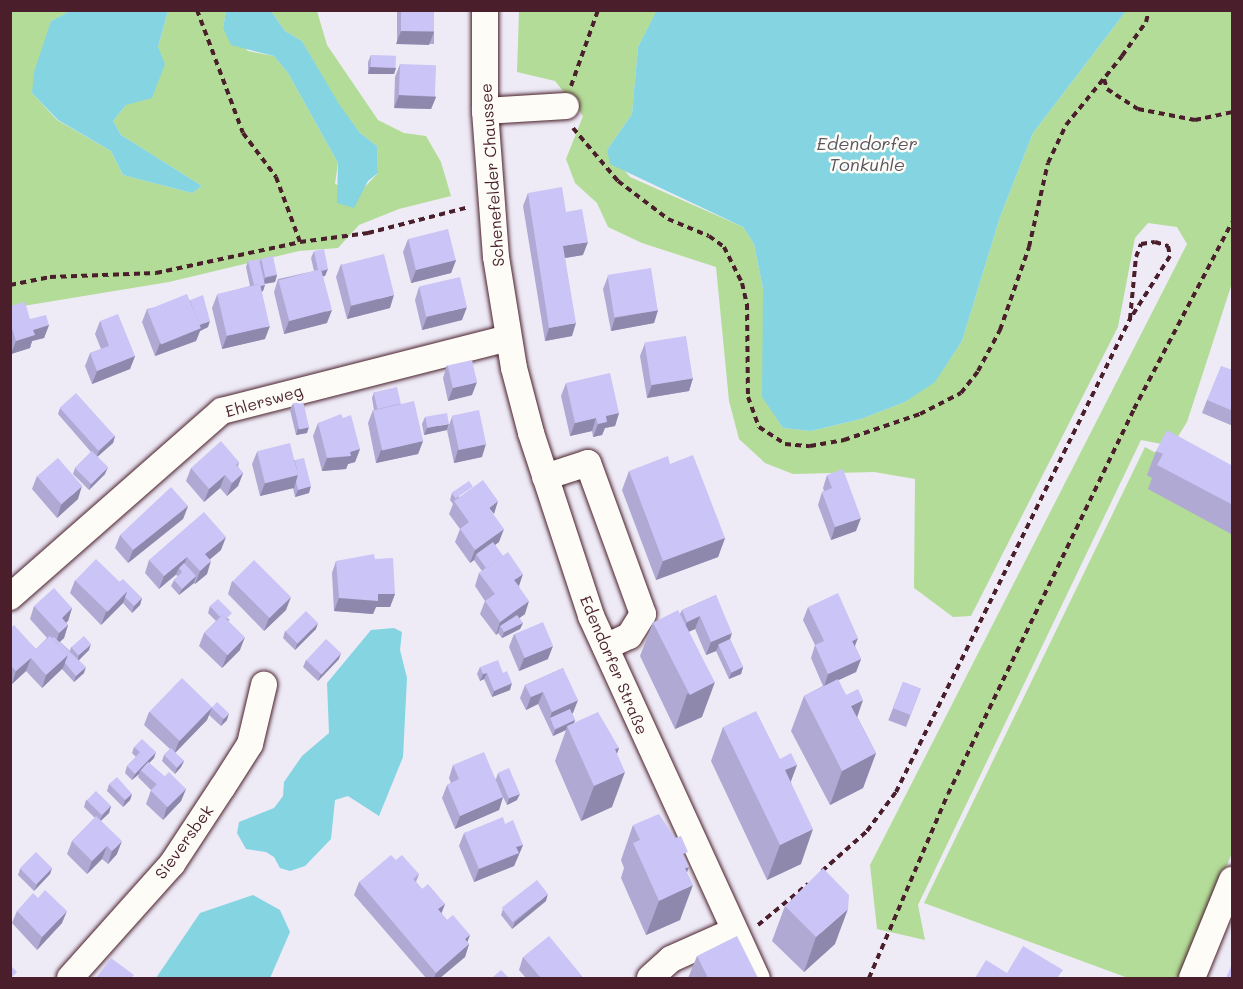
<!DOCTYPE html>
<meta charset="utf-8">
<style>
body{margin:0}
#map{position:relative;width:1243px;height:989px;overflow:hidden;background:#eeebf7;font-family:Mali,sans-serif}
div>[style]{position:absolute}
.green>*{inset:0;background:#b3dc98}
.water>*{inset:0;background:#84d4e1}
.path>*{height:4px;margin-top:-2px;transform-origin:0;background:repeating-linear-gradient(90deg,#4a1f2b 0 6px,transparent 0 10.5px)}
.roads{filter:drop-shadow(0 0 2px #4a1f2b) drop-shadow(0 0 2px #4a1f2b)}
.minor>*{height:26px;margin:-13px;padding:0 13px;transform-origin:13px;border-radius:13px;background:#fdfcf7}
.wall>*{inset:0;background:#afa9d4;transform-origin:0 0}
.shaded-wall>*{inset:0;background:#8e89ac}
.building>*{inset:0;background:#cbc4f6;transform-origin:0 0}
span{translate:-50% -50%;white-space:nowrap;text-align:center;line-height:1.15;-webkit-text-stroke:5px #fdfcf7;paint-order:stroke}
.street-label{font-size:16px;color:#4a1f2b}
.water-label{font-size:18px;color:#5b5562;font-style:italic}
.frame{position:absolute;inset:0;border:12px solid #4a1f2b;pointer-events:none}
</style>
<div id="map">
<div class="green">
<i style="clip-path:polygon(11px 11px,70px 11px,51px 21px,32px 93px,57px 120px,111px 151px,123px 175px,192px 193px,202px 186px,121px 135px,113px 121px,126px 105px,158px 47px,168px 11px,226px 11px,223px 28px,248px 51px,274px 56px,288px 73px,338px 163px,335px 184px,360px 192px,378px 173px,377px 146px,360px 133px,338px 104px,302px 41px,285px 31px,271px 11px,317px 11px,327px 45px,378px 120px,404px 133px,426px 136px,441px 162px,451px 196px,399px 209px,359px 225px,338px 248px,299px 251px,169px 282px,11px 308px)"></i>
<i style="clip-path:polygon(519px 11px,657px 11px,638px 47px,632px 114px,607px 150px,630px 177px,743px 227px,754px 244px,763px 289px,763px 397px,783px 428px,811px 431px,861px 419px,905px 402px,935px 381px,962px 341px,1000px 217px,1033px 133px,1126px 11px,1232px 11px,1232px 283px,1202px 376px,1187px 422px,1172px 446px,1141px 440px,918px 905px,925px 940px,877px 929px,870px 865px,1187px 244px,1177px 227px,1148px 223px,1135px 238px,1118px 327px,971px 616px,953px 617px,914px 588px,915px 479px,874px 472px,793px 474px,765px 463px,739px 439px,729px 401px,716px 267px,642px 243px,608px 227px,597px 203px,575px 183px,566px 159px,583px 116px,555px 81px,517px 72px)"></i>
<i style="clip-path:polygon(1145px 447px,1232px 494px,1232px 853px,1181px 978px,1128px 978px,924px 903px)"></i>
</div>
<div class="water">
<i style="clip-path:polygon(657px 10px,1126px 10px,1126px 11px,1033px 133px,1000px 217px,962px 341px,935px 382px,905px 402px,861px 419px,811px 431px,783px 428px,762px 397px,763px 289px,754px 244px,743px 227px,610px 164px,607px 150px,632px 114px,638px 47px)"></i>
<i style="clip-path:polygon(70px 11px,168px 11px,158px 47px,165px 64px,152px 98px,126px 105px,113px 121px,121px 135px,202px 186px,192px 193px,123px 175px,111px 151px,58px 120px,32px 93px,34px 72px,51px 21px)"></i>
<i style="clip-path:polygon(226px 11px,271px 11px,285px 31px,302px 41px,339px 104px,360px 133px,377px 146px,378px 173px,368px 181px,354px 208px,337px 203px,338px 163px,288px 73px,274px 56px,231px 45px,223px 28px)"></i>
<i style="clip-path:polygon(394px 628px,402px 632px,400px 650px,407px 678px,403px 757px,379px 816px,348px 796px,335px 800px,331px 839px,305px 866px,290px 871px,280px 868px,274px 857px,266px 852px,246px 849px,237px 833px,239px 822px,274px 808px,283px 796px,284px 782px,302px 756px,329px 733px,327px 683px,371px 630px)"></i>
<i style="clip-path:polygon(253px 895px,280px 910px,290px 932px,270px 978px,156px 978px,200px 913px)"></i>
</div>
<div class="path">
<i style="left:197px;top:10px;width:131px;rotate:69.5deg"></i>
<i style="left:243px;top:133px;width:55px;rotate:53.1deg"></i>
<i style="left:276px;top:177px;width:69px;rotate:69.7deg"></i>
<i style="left:1104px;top:79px;width:10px;rotate:73deg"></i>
<i style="left:1107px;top:89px;width:37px;rotate:33deg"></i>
<i style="left:1138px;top:109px;width:58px;rotate:10.9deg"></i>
<i style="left:1195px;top:120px;width:38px;rotate:-12deg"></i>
<i style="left:571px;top:86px;width:81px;rotate:-70.4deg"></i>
<i style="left:573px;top:128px;width:70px;rotate:49.7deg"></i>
<i style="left:618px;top:181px;width:63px;rotate:37.2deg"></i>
<i style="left:668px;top:219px;width:44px;rotate:22.5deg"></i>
<i style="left:709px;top:236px;width:19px;rotate:36deg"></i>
<i style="left:724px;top:247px;width:40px;rotate:63.4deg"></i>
<i style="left:742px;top:283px;width:22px;rotate:77deg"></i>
<i style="left:747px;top:304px;width:93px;rotate:89.4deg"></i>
<i style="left:748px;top:397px;width:32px;rotate:70deg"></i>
<i style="left:759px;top:427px;width:31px;rotate:33deg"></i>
<i style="left:785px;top:444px;width:25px;rotate:5deg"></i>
<i style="left:810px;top:446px;width:35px;rotate:-10deg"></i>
<i style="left:844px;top:440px;width:80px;rotate:-18.9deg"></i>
<i style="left:920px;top:414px;width:46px;rotate:-27.1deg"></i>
<i style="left:961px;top:393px;width:28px;rotate:-52deg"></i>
<i style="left:978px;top:371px;width:47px;rotate:-61.8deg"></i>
<i style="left:1000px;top:330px;width:88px;rotate:-70.7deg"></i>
<i style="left:1029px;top:247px;width:86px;rotate:-77.3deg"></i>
<i style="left:1048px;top:163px;width:42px;rotate:-64.7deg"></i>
<i style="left:1066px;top:125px;width:89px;rotate:-50.9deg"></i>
<i style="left:1122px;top:56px;width:42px;rotate:-54.8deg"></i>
<i style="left:1146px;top:22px;width:12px;rotate:-76deg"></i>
<i style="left:10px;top:285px;width:41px;rotate:-11.3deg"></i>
<i style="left:50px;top:277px;width:106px;rotate:-2.2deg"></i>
<i style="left:156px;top:273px;width:147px;rotate:-12.1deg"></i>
<i style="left:300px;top:242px;width:69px;rotate:-7.5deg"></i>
<i style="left:368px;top:233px;width:104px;rotate:-14.4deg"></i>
<i style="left:822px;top:871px;width:60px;rotate:-41.6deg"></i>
<i style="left:867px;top:831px;width:49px;rotate:-53.4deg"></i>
<i style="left:896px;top:792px;width:528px;rotate:-63.68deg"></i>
<i style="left:1130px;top:319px;width:62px;rotate:-84.5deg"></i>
<i style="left:1136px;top:257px;width:14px;rotate:-69deg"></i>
<i style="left:1141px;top:244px;width:14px;rotate:-8deg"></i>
<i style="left:1155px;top:242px;width:14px;rotate:17deg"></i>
<i style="left:1168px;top:246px;width:10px;rotate:79deg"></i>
<i style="left:1170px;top:256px;width:75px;rotate:122.4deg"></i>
<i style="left:758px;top:925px;width:65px;rotate:-39.4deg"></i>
<i style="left:869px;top:978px;width:200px;rotate:-66.8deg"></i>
<i style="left:948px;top:794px;width:428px;rotate:-64.2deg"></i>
<i style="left:1134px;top:409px;width:211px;rotate:-62.3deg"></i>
</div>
<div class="roads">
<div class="minor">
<i style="left:485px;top:10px;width:101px;rotate:90deg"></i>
<i style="left:485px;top:111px;width:146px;rotate:85.7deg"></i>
<i style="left:496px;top:257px;width:112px;rotate:80.8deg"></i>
<i style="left:514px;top:368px;width:67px;rotate:75.3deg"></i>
<i style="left:531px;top:433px;width:193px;rotate:71.8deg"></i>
<i style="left:591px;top:616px;width:398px;rotate:65.4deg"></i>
<i style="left:485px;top:111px;width:81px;rotate:-3.5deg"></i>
<i style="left:545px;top:477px;width:45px;rotate:-18deg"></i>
<i style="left:588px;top:463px;width:161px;rotate:70deg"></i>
<i style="left:643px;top:614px;width:26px;rotate:122deg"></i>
<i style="left:629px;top:636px;width:26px;rotate:155deg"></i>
<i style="left:10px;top:597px;width:282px;rotate:-41.3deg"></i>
<i style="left:222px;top:411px;width:295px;rotate:-14.3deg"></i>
<i style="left:70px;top:978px;width:153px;rotate:-48.2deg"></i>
<i style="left:172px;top:864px;width:91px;rotate:-56.7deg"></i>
<i style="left:222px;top:788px;width:52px;rotate:-57.5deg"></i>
<i style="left:250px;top:744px;width:61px;rotate:-76.7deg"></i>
<i style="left:650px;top:978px;width:28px;rotate:-42deg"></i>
<i style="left:671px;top:959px;width:69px;rotate:-24deg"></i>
<i style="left:1192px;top:978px;width:106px;rotate:-67.8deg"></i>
</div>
</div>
<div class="wall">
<i style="left:397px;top:10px;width:37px;height:34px"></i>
<i style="clip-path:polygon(371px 55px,396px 68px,394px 74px,368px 74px,368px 62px)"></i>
<i style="clip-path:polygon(400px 64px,436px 97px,431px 109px,394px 108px,395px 77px)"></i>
<i style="clip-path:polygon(528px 193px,566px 212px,583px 255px,565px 258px,572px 336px,545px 341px,523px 206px)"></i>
<i style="clip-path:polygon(408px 239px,456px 260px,451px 273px,411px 283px,403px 252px)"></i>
<i style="clip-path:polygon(314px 251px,325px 276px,323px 276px,327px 323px,284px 334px,274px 292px,278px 279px,314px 271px,311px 258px)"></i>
<i style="clip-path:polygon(261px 259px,277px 275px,275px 282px,265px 284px,263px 291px,262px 292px,265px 339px,222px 349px,212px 308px,217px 295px,250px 286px,246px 267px,248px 261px,260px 261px)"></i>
<i style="clip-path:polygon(341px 264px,390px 308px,347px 319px,336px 277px)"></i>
<i style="clip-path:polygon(608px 276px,658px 310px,654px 323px,611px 331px,603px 289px)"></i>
<i style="clip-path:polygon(419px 287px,462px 320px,422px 330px,415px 300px)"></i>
<i style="clip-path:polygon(190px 300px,208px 327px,200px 331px,196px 341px,155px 356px,142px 322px,147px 309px)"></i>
<i style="clip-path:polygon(10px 306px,30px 319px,49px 325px,44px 338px,32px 341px,30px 348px,11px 354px)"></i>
<i style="clip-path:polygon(100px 321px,135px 356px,130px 369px,92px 384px,85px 366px,90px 353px,101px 349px,95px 334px)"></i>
<i style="clip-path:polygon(645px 343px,693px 378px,689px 391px,647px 398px,640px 356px)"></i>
<i style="clip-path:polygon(447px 365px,472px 395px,448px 401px,443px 378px)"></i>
<i style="clip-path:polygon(1233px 370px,1233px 426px,1202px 413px,1207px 400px)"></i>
<i style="clip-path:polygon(566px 383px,619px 413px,615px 426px,605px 428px,602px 435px,593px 437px,592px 431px,570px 436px,561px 396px)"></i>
<i style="clip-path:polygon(374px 392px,401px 404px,423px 441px,418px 454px,376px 463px,368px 423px,373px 410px,374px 410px,372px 398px)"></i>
<i style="clip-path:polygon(293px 403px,307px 433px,296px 435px,290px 410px)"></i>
<i style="clip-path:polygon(60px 408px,115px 436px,113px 443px,97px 457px,105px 474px,89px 490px,73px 474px,75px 468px,91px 452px,58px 414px)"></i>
<i style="clip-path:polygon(425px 417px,447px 430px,424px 435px,422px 424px)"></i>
<i style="clip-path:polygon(452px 417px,482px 457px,454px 463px,447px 430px)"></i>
<i style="clip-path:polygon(343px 418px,360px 449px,355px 462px,348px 464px,346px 469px,322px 471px,313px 436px,318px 423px)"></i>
<i style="clip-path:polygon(1156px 451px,1233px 466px,1233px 535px,1148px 489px,1152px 478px,1147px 475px)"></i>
<i style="clip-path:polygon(257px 452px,295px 460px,309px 493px,295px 497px,293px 488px,260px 496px,252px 464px)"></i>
<i style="clip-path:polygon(239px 462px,238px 467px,243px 473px,238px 486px,227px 496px,220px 488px,204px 502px,186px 481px,191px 468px)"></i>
<i style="clip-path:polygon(629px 471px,725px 538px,718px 557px,656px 580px,622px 490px)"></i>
<i style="clip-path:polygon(827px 475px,856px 531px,831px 540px,818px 505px,822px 492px,824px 491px,823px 488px)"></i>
<i style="clip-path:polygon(37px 476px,78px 499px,57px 518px,32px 489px)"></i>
<i style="clip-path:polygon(452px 493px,493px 514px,499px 542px,495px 545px,519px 586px,525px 614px,519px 618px,523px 623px,520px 629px,502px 638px,498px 633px,496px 635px,480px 614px,485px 601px,475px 586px,479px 573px,482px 571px,474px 560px,470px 563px,455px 542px,460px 529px,449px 514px,453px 504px,450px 500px)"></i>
<i style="clip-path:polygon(188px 506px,183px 519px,128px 563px,115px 548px,120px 535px)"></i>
<i style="clip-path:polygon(221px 550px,210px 559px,207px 574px,195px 584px,194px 583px,179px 595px,171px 586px,174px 580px,178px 576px,176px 575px,159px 589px,145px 573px,149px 560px)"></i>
<i style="clip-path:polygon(375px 559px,395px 594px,390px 607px,376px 607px,373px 614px,334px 611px,332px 573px,336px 561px)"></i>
<i style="clip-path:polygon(75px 580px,142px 598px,140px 605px,132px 613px,123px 603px,101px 625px,70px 593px)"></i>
<i style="clip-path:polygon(232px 581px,286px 610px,264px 631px,228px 594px)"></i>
<i style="clip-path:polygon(716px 595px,730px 639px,743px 667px,741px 674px,729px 679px,716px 651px,706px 655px,695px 629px,689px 632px,702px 717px,675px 729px,640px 656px,653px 622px,680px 614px,682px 610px)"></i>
<i style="clip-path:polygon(34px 606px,72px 608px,68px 621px,66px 622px,68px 625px,64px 638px,60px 642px,70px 651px,71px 647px,89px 650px,79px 660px,84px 673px,74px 682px,62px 669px,42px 688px,26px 671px,12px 684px,10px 683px,10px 629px,36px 649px,47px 638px,30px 619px)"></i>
<i style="clip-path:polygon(210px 606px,230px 620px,228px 621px,240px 650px,222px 668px,199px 646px,204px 633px,216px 621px,208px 613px)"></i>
<i style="clip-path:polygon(808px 607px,855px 646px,861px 659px,856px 672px,838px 680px,876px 753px,863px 788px,830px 805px,791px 731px,804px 696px,823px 686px,811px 658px,815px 645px,803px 620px)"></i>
<i style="clip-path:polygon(316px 629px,295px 650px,283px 638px,285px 631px)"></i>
<i style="clip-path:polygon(514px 634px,548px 659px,519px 671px,509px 647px)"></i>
<i style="clip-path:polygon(339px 659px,318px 681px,303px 667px,306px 660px)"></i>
<i style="clip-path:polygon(480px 667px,510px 690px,492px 697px,484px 679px,480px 681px,477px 674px)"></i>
<i style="clip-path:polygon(563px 668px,573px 713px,572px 713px,575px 720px,574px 723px,619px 748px,617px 754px,612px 807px,581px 821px,555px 761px,566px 730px,553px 736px,538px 704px,526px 710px,520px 698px,525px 685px)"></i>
<i style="left:903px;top:682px;width:19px;height:41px;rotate:21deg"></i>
<i style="clip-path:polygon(212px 707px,227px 720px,221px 726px,209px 715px,207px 720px,175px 753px,184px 761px,181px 767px,175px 774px,162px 761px,164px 755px,170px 749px,144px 725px,149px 712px)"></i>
<i style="clip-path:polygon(723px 727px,780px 759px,797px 765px,791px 781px,801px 864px,767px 880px,711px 761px)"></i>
<i style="clip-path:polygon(134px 747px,154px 758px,149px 763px,165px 777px,186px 789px,181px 801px,163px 820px,146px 804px,151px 790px,138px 777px,139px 774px,132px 780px,125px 773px,127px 766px,136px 757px,132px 753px)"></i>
<i style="clip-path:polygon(453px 765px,496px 779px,498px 773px,517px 800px,507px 805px,503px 797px,499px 810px,455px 829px,442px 798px,447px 785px,451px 783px,449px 778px)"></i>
<i style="clip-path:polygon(109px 784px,132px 794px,130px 800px,123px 807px,107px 791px)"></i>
<i style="clip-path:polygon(86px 800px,111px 806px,109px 813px,101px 821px,117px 854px,108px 864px,102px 859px,87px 874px,67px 854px,72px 841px,95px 818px,84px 807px)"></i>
<i style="clip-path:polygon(505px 824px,523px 845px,514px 866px,474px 882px,459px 846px,464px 833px)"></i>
<i style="clip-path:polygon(633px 825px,685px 859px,687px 873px,680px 920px,646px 935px,621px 878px,624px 868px,621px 860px)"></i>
<i style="clip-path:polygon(396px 860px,419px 874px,416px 882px,422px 889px,445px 904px,441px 913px,447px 920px,470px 935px,467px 942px,469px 944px,465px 957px,440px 978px,426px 978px,354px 895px,359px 882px)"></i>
<i style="clip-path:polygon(52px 868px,50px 874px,34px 891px,18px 875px,20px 869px)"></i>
<i style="clip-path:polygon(38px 898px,62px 923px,37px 950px,12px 923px,17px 911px)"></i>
<i style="clip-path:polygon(546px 901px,512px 929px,501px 915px,503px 909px)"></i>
<i style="clip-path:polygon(785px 906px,835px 944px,804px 972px,772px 941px)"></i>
<i style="clip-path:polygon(697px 956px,758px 978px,688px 978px)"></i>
<i style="clip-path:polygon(523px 957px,582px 976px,581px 978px,526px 978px,519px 970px)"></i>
</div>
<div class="shaded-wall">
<i style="clip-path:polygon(401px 31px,434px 32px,429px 45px,396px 44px)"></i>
<i style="clip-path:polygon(370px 67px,396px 68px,394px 74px,368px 74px)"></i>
<i style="clip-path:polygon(399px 95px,436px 97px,431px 109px,394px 108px)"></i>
<i style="clip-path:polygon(588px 242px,583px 255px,559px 259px,563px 246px)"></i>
<i style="clip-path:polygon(456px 260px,451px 273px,411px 283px,416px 270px)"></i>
<i style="clip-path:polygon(328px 269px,325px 276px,315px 278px,318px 271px)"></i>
<i style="clip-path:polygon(277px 275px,275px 282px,263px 284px,265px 278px)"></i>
<i style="clip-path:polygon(265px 285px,263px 291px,252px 294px,254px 287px)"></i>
<i style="clip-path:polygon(394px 295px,390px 308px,347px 319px,351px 306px)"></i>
<i style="clip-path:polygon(467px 307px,462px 320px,422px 330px,427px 317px)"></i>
<i style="clip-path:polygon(332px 310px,327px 323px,284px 334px,289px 321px)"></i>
<i style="clip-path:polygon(658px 310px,654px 323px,611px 331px,615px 318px)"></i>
<i style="clip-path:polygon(210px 321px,208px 327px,200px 331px,196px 341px,155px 356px,160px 343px,195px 327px)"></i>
<i style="clip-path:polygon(576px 323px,572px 336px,545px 341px,549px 328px)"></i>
<i style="clip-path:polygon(49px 325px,44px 338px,32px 341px,30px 348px,11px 354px,16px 341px,33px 330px)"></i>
<i style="clip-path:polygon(270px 326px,265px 339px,222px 349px,227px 336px)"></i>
<i style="clip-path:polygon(135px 356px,130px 369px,92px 384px,97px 371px)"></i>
<i style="clip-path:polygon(693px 378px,689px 391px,647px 398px,652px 385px)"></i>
<i style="clip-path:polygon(477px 382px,472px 395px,448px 401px,453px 388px)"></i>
<i style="clip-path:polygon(619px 413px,615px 426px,605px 428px,602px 435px,593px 437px,598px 424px,606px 416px)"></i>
<i style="clip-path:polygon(596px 418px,592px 431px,570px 436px,575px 423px)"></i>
<i style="clip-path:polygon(449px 424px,447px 430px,424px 435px,427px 428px)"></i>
<i style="clip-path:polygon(309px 427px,307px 433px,296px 435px,298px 429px)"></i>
<i style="clip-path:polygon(115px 436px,113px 443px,96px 458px,99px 451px)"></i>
<i style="clip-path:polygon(423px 441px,418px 454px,376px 463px,381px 450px)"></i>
<i style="clip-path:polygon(486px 444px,482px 457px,454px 463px,458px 450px)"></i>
<i style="clip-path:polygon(360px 449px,355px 462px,348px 464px,346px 469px,322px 471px,327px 458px)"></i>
<i style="clip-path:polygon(108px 467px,105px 474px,89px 490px,91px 484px)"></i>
<i style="clip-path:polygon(243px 473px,238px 486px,227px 496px,232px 483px)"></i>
<i style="clip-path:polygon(225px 475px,220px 488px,204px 502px,209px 489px)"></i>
<i style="clip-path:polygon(298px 475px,294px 488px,260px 496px,265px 483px)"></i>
<i style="clip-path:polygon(82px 486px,78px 499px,57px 518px,61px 505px)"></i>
<i style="clip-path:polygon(311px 486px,309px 493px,295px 497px,298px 490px)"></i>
<i style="clip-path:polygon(498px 501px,494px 514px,489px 508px)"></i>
<i style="clip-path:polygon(188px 506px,183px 519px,128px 563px,133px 550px)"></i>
<i style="clip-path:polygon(861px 518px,856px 531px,831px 540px,835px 527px)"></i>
<i style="clip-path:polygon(504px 529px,499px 542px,478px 557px,476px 554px,474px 560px,470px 563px,475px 550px)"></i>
<i style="clip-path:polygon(226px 537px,221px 550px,201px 567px,205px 554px)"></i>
<i style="clip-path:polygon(725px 538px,718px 557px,656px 580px,663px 561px)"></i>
<i style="clip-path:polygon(187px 557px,182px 569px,179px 568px,176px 574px,159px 589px,164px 576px)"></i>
<i style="clip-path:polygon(211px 561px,207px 574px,195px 584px,200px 571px)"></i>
<i style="clip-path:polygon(523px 574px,519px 586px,514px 580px)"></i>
<i style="clip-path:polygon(196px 576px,194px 583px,179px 595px,182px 589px)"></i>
<i style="clip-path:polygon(128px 590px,123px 603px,101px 625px,106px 612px)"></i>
<i style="clip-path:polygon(378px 594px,395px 594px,390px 607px,376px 607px,373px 614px,334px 611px,339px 598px)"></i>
<i style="clip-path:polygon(291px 597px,286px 610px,264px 631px,269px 618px)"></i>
<i style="clip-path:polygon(142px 598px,140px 605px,132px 613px,134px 606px)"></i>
<i style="clip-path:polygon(529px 601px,525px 614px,503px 630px,500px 626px,498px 633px,496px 635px,500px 622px)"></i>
<i style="clip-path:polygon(72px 608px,68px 621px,57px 631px,62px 618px)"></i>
<i style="clip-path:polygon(700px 616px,695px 629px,682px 634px,687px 622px)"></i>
<i style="clip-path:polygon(318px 623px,316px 629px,295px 650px,297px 644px)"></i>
<i style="clip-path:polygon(523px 623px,520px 629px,502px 638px,504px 632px)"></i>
<i style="clip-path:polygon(68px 625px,64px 638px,55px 646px,59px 633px)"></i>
<i style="clip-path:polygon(732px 633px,728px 646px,719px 645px,716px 651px,706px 655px,711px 642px)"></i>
<i style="clip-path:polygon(245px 637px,240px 650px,222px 668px,227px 655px)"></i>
<i style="clip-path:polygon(858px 638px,853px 651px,852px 641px)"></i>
<i style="clip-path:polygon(91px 644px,89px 650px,77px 662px,79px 655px)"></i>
<i style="clip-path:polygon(553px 646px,548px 659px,519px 671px,524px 658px)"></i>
<i style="clip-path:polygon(341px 653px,339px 659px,318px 681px,321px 674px)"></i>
<i style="clip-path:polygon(68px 655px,63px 668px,42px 688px,46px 675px)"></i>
<i style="clip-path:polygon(31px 658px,26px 671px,12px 684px,16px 671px)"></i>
<i style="clip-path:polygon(861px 659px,856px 672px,824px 687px,828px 674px)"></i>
<i style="clip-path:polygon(86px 667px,84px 673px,74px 682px,76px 676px)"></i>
<i style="clip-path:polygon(743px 667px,741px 674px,729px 679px,731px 673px)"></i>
<i style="clip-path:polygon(487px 673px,484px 679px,480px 681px,483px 674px)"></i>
<i style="clip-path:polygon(715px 682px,702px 717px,675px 729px,687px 694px)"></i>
<i style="clip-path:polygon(512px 683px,510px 690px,492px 697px,494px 691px)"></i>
<i style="clip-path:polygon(543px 692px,538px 704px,526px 710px,531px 697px)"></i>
<i style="clip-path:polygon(578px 700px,573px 713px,552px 723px,550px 718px,552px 712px)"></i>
<i style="clip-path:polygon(863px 700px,851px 735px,851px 706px)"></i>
<i style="clip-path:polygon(212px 707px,207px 720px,174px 754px,179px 741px)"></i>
<i style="clip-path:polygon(229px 713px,227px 720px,221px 726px,223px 720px)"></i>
<i style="clip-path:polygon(575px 720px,573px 726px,567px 726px,566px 730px,553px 736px,555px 730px)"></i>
<i style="clip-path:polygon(619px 748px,607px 780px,625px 772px,612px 807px,581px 821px,594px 786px,615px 749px)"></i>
<i style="clip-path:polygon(156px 752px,154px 758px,141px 771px,140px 770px,139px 774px,132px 780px,135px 774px)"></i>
<i style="clip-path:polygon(876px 753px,863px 788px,830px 805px,842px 771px)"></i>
<i style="clip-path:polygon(184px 761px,181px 767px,175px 774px,177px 768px)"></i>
<i style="clip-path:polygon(797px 765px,784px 799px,785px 770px)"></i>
<i style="clip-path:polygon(186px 789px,181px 801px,163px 820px,167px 807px)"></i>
<i style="clip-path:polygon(132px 794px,130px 800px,123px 807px,125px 800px)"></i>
<i style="clip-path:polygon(520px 794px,517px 800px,507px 805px,509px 798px)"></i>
<i style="clip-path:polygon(503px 797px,499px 810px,455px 829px,460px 816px)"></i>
<i style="clip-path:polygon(111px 806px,109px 813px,99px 822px,102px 816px)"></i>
<i style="clip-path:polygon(813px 829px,801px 864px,767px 880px,780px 845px)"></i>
<i style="clip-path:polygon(122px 841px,117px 854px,108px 864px,112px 851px)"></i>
<i style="clip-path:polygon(523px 845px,514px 866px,474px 882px,479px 869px,516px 847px)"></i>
<i style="clip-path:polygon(107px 846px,102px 859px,87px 874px,92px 861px)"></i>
<i style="clip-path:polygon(689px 867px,680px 891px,693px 885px,680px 920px,646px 935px,659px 901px,685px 868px)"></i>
<i style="clip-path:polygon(52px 868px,50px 874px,34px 891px,37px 884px)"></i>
<i style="clip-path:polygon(548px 894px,546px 901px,512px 929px,515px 922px)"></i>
<i style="clip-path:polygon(445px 904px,440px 917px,438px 909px)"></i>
<i style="clip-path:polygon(848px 909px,835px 944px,804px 972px,816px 937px)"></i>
<i style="clip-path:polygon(67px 911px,62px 923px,37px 950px,42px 937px)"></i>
<i style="clip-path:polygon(470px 935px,465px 948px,469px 944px,465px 957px,440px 978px,434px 978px,436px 973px,465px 939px)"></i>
</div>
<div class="building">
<i style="left:401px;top:10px;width:33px;height:21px"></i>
<i style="left:371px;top:55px;width:25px;height:12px;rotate:2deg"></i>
<i style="left:400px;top:64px;width:36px;height:31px;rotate:2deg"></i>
<i style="clip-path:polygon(562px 187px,566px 212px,582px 209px,588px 242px,563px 246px,576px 323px,549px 328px,528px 193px)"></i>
<i style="left:448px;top:229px;width:32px;height:41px;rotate:76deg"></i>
<i style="clip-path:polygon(324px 249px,328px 269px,322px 271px,321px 269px,318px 270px,314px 251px)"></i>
<i style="left:384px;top:254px;width:42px;height:44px;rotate:76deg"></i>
<i style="left:273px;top:256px;width:19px;height:12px;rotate:78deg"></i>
<i style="clip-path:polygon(259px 259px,265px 285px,260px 286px,260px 284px,254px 285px,248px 261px)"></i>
<i style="left:651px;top:268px;width:43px;height:44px;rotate:81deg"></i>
<i style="left:321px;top:269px;width:42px;height:44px;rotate:75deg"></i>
<i style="left:460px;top:277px;width:31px;height:42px;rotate:77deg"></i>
<i style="left:260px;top:284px;width:43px;height:44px;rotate:77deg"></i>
<i style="left:187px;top:294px;width:37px;height:43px;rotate:68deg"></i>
<i style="clip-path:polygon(203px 295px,210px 321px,199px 325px,190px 300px)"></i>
<i style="clip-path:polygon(25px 302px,30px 319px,46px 315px,49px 325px,33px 330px,35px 335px,16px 341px,10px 322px,10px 306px)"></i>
<i style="clip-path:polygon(118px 314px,135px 356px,97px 371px,90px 353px,109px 346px,100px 321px)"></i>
<i style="left:686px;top:336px;width:43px;height:42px;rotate:81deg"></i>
<i style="left:472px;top:360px;width:23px;height:25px;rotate:77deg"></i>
<i style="clip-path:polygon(1221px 366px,1233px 370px,1233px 411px,1207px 400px)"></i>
<i style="clip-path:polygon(610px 373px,619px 413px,606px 416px,607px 422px,598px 424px,596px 418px,575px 423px,566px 383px)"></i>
<i style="left:397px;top:387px;width:17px;height:24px;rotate:77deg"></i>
<i style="left:76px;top:393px;width:58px;height:22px;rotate:48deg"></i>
<i style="left:303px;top:401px;width:27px;height:10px;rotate:77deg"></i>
<i style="left:414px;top:401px;width:41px;height:42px;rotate:77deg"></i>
<i style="left:479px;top:410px;width:35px;height:28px;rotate:78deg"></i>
<i style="left:447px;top:413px;width:11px;height:22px;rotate:80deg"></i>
<i style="clip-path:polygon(341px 414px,343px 418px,351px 415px,360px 449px,350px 452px,351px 456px,327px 458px,318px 423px)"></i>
<i style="clip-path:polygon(1167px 430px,1233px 466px,1233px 505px,1157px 465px,1163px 454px,1156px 451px)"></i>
<i style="clip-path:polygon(221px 441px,239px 462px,236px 465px,243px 473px,232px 483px,225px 475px,209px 489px,191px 468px)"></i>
<i style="left:290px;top:443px;width:33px;height:34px;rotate:76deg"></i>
<i style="left:92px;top:451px;width:23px;height:24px;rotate:45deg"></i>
<i style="clip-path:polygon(693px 455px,725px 538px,663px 561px,629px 471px,668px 456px,670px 464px)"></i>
<i style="left:58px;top:458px;width:37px;height:28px;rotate:49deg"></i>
<i style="clip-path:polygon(304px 458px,311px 486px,298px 490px,296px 482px,298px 475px,295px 460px)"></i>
<i style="clip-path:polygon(843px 469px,861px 518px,835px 527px,822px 492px,832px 488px,827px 475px)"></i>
<i style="clip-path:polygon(483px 480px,498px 501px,489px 508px,504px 529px,475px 550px,460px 529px,469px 522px,454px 501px)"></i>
<i style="left:469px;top:481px;width:7px;height:21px;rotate:56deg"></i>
<i style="clip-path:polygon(171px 487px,188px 506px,133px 550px,120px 535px)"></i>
<i style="clip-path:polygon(204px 512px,226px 537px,205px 554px,211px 561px,200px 571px,187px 557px,164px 576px,149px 560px)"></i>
<i style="left:493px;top:542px;width:17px;height:21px;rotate:54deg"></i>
<i style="clip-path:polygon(508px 552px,523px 574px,514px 580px,529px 601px,500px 622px,485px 601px,495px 594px,479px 573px)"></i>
<i style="clip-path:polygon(374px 554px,375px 559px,393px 558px,395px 594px,378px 594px,378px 601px,339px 598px,336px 561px)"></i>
<i style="left:96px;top:559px;width:45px;height:30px;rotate:44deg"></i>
<i style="left:254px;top:560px;width:52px;height:30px;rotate:45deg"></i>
<i style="clip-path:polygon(184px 563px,196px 576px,182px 589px,174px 580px,182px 572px,179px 568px)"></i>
<i style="clip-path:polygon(123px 579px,142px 598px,134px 606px,125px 597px,128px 590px,119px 582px)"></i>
<i style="clip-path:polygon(54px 588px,72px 608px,62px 618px,68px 625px,59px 633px,34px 606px)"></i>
<i style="clip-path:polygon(838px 593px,858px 638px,852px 641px,861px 659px,828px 674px,815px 645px,824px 641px,808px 607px)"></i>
<i style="clip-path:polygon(716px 595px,732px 633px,711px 642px,700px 616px,687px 622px,682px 610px)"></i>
<i style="clip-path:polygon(218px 599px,232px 613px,226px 619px,222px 615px,220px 617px,210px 606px)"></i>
<i style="left:678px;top:610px;width:81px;height:28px;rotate:63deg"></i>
<i style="left:306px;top:611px;width:17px;height:29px;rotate:45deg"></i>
<i style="left:222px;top:615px;width:32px;height:25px;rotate:44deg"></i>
<i style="clip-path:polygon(517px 615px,523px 623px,504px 632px,500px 626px)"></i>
<i style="left:543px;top:622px;width:26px;height:31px;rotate:67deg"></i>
<i style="clip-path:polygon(14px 625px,36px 649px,50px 636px,68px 655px,46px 675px,31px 658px,16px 671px,10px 665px,10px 629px)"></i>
<i style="left:84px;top:636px;width:11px;height:17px;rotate:49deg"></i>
<i style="clip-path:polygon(54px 637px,86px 667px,76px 676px,65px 663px,68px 655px,52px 638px)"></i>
<i style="left:326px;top:639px;width:21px;height:29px;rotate:43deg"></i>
<i style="left:730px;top:639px;width:31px;height:13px;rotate:65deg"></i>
<i style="clip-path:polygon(498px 660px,503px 673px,507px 671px,512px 683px,494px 691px,487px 673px,483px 674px,480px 667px)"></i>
<i style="clip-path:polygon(563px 668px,578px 700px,552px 712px,543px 692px,531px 697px,525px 685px)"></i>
<i style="left:182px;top:678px;width:42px;height:47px;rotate:44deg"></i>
<i style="clip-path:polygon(838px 679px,846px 695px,858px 689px,863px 700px,851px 706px,876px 753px,842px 771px,804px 696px)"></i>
<i style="left:903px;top:682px;width:19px;height:28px;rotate:21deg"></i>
<i style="left:217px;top:702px;width:16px;height:8px;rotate:43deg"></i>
<i style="left:570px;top:709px;width:12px;height:22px;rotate:66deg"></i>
<i style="clip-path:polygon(756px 711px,780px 759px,791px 753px,797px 765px,785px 770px,813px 829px,780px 845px,723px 727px)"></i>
<i style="clip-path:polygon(598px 712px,619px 748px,615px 749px,625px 772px,594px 786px,567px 726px)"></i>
<i style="clip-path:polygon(142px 739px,156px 752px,135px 774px,127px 766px,140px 752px,134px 747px)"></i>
<i style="left:171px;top:748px;width:18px;height:10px;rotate:45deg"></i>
<i style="clip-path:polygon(484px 752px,503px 797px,460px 816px,447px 785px,459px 779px,453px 765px)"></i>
<i style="left:148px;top:762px;width:23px;height:11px;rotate:41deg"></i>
<i style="left:509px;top:768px;width:28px;height:12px;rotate:67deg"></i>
<i style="left:169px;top:772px;width:24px;height:26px;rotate:45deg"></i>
<i style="clip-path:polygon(117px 777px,132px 794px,125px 800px,109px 784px)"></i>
<i style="left:96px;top:791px;width:21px;height:13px;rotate:45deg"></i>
<i style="clip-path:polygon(659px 814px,675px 838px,681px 836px,688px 852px,683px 854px,689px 867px,685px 868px,693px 885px,659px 901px,633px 843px,640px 840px,633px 825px)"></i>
<i style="clip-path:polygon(96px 816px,122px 841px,112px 851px,107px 846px,92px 861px,72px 841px)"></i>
<i style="clip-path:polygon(503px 817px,505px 824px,513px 820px,523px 845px,516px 847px,519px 853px,479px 869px,464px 833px)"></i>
<i style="left:36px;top:852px;width:23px;height:23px;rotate:45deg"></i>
<i style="clip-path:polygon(391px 855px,396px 860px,402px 855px,419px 874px,413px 879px,422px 889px,428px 884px,445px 904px,438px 909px,447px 920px,453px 915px,470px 935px,465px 939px,469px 944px,436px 973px,359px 882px)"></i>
<i style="clip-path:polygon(823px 868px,849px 895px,848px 909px,816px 937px,785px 906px)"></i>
<i style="left:537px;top:880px;width:18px;height:45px;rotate:52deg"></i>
<i style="clip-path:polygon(45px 890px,67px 911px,42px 937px,17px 911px,33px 893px,38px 898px)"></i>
<i style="clip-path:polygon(549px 936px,582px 976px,579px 978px,541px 978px,523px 957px)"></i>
<i style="clip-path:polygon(737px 936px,758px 978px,708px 978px,697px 956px)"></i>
<i style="clip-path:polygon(1023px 946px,1063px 970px,1057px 978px,975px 978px,986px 960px,1007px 973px)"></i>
<i style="clip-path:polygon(111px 958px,134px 975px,131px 978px,96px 978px)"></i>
<i style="clip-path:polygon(1232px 964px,1233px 978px,1226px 978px)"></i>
<i style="clip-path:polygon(10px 965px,17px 972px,11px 978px,10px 978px)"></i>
<i style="clip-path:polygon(501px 970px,509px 978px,492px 978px)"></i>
</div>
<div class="street-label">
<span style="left:492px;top:175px;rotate:-94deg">Schenefelder Chaussee</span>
<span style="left:264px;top:401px;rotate:-16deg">Ehlersweg</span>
<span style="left:614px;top:665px;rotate:67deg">Edendorfer Straße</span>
<span style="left:184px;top:842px;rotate:-54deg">Sieversbek</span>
</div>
<div class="water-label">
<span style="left:867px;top:154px">Edendorfer<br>Tonkuhle</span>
</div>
<div class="frame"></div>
</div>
